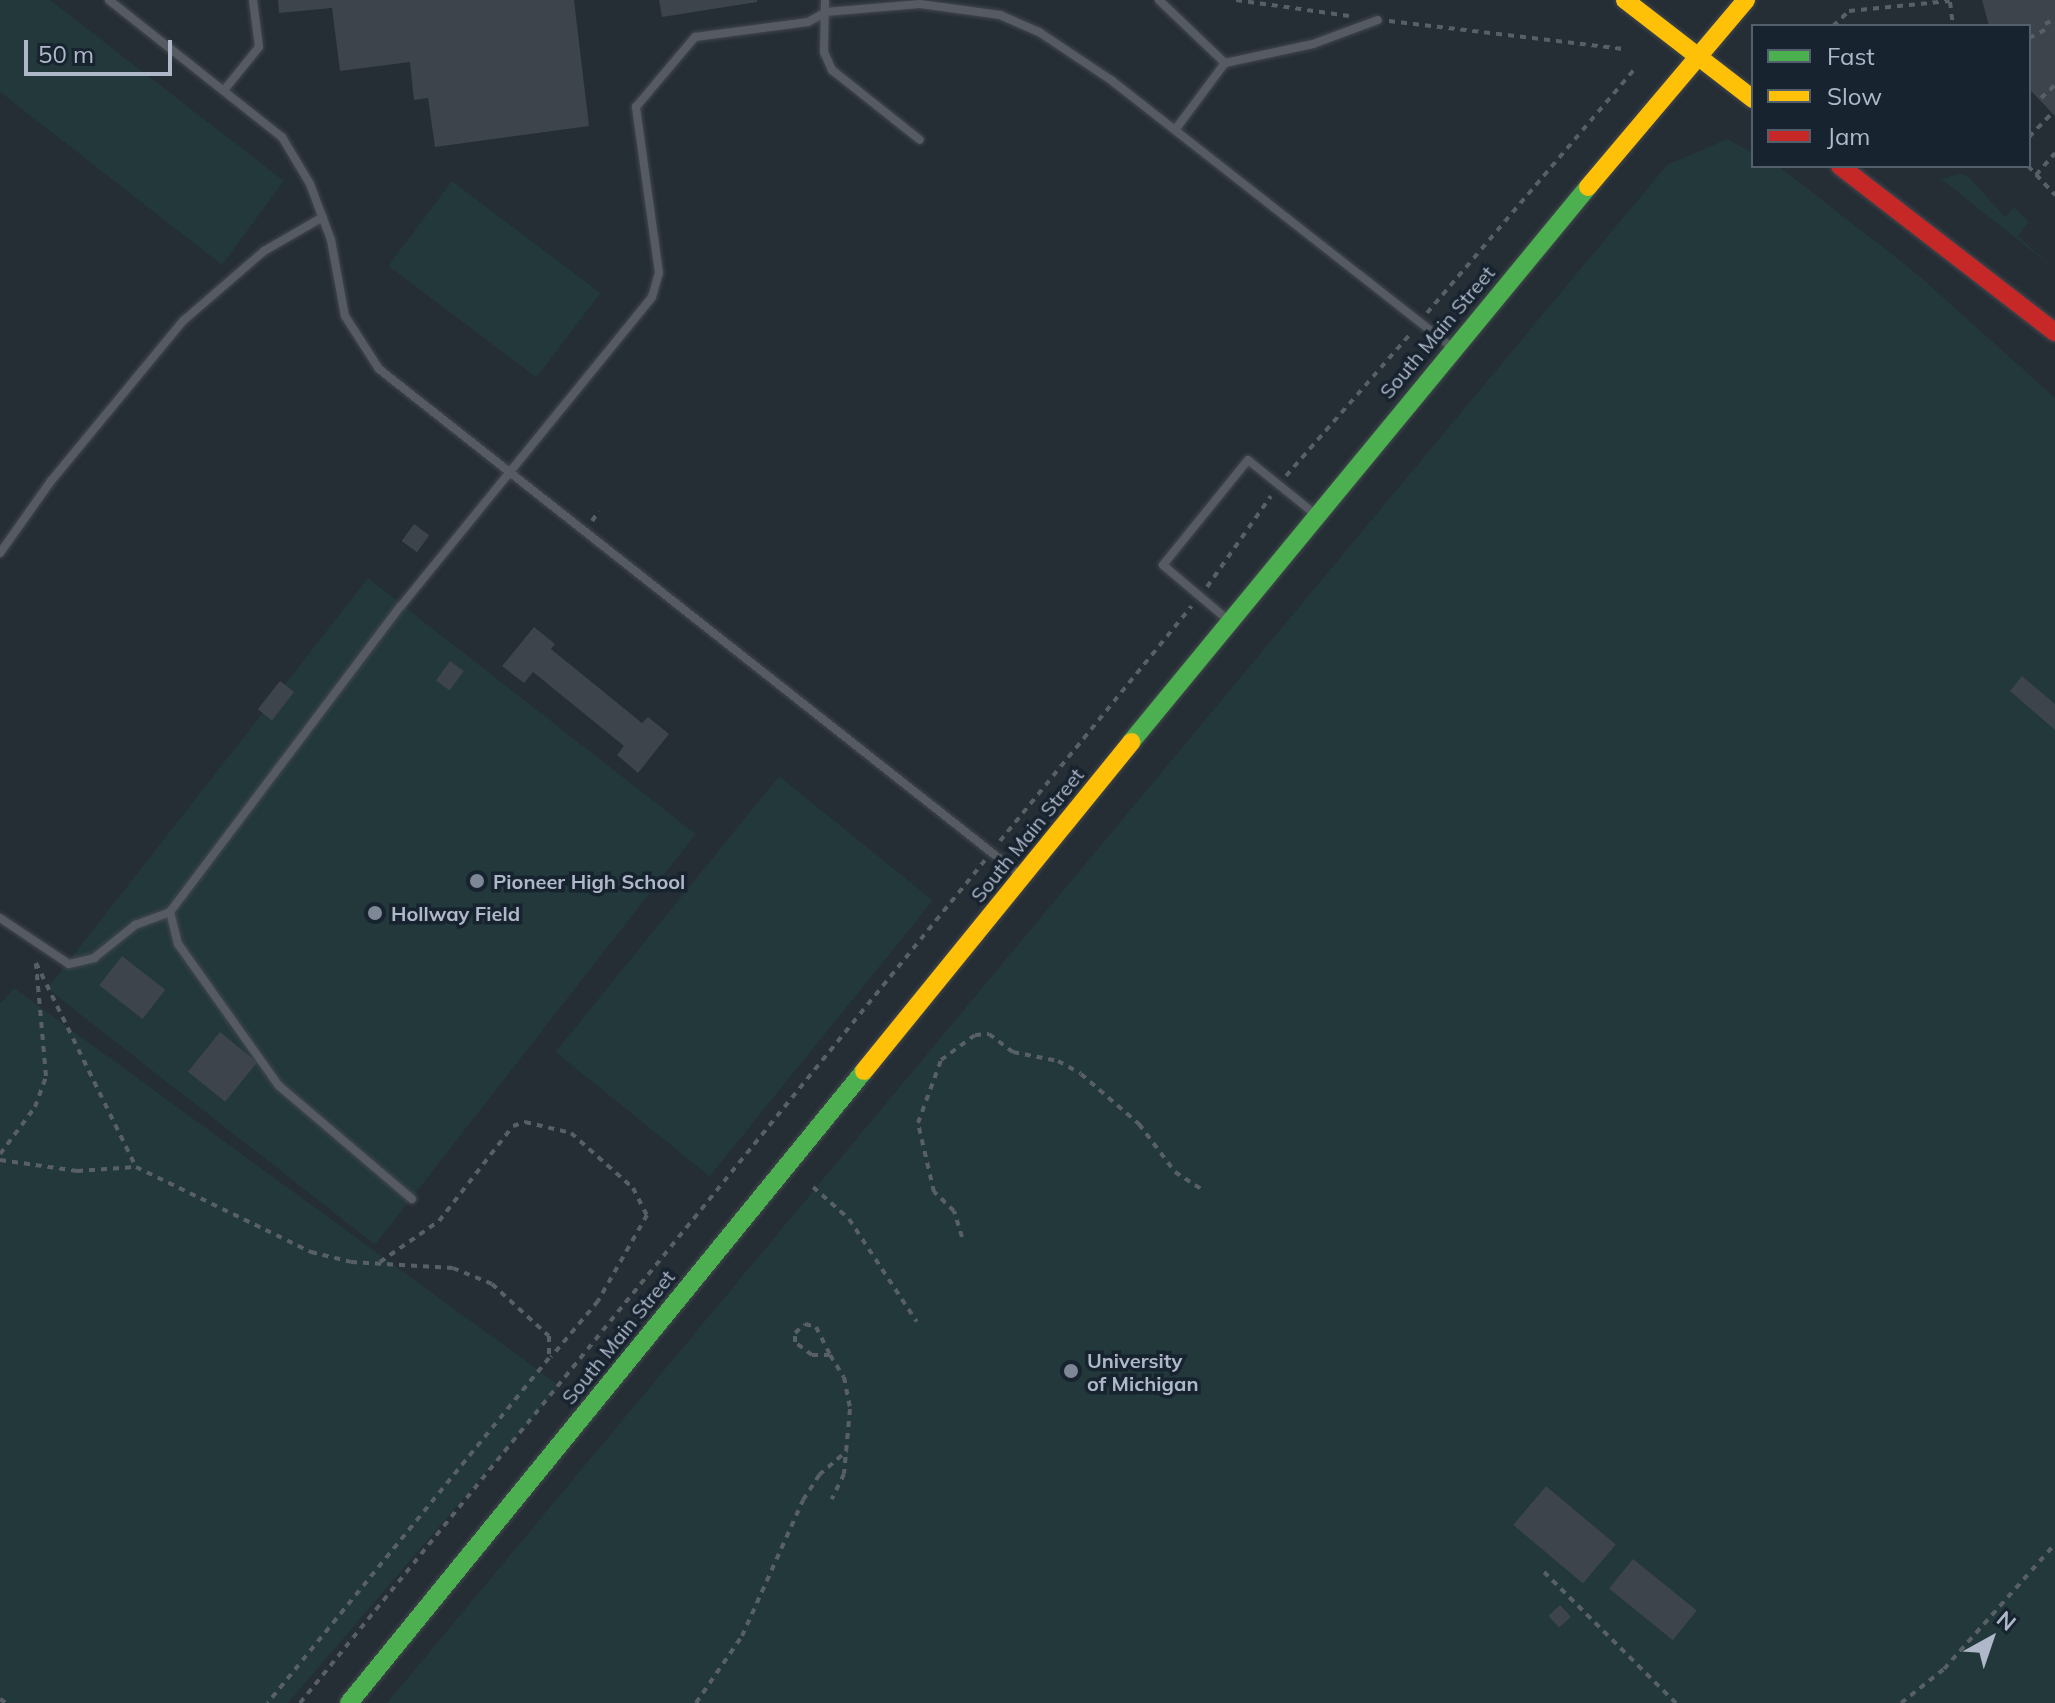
<!DOCTYPE html>
<style>
body{margin:0}
#map{position:relative;width:2055px;height:1703px;overflow:hidden;background:#252d35;font-family:Mulish,sans-serif}
div>[style]{position:absolute}
.green>*{inset:0;background:#22383b;transform-origin:0 0}
.building>*{inset:0;background:#3d444b;transform-origin:0 0}
.path>*{height:4px;margin-top:-2px;transform-origin:0;background:repeating-linear-gradient(90deg,#586066 0 6px,transparent 0 12px)}
.roads{filter:drop-shadow(0 0 2px #42474d) drop-shadow(0 0 2px #42474d)}
.lane>*{height:8px;margin:-4px;padding:0 4px;transform-origin:4px;border-radius:4px;background:#565b63}
.fast>*{height:18px;margin:-9px;padding:0 9px;transform-origin:9px;border-radius:9px;background:#4caf50}
.slow>*{height:18px;margin:-9px;padding:0 9px;transform-origin:9px;border-radius:9px;background:#ffc107}
.jam>*{height:18px;margin:-9px;padding:0 9px;transform-origin:9px;border-radius:9px;background:#c62828}
.dots>*{width:22px;height:22px;translate:-50% -50%;box-sizing:border-box;border:4px solid #182330;border-radius:50%}
span{translate:-50% -50%;white-space:nowrap;text-align:center;line-height:1.15;-webkit-text-stroke:7px #182330;paint-order:stroke}
.street-label{font-size:20px;color:#aeb8c8}
.poi-label{font-size:20px;color:#aeb8c8;font-weight:700}
.left{translate:0 -50%;text-align:left}
.legend{position:absolute;left:1751px;top:24px;width:280px;height:144px;box-sizing:border-box;background:#182330;border:2px solid #545f6d;margin:0;padding:10px 14px;list-style:none;font-size:24px;color:#aeb8c8}
.legend li{display:flex;align-items:center;gap:16px;height:40px}
.legend b{width:40px;border:2px solid #545f6d}
.north{position:absolute;left:1951px;top:1599px;width:80px;height:80px;-webkit-text-stroke:6px #182330;paint-order:stroke;rotate:40deg;font-size:22px;font-weight:700;line-height:32px;text-align:center;color:#aeb8c8}
.north::after{content:'';display:block;margin:auto;width:28px;height:36px;background:#aeb8c8;clip-path:polygon(50% 0,100% 100%,50% 72%,0 100%)}
.scale{position:absolute;left:24px;top:40px;width:148px;height:36px;box-sizing:border-box;border:4px solid #aeb8c8;border-top:0;padding-left:10px;font-size:24px;line-height:28px;white-space:nowrap;color:#aeb8c8;-webkit-text-stroke:6px #182330;paint-order:stroke}
</style>
<div id="map">
<div class="green">
<i style="clip-path:polygon(0 0,50px 0,284px 181px,222px 265px,0 92px)"></i>
<i style="clip-path:polygon(1727px 139px,1753px 153px,1753px 166px,1781px 168px,1916px 273px,2055px 398px,2055px 1703px,387px 1703px,1667px 165px)"></i>
<i style="clip-path:polygon(1958px 174px,1968px 176px,2005px 217px,2014px 207px,2029px 222px,2018px 236px,2055px 269px,1941px 179px)"></i>
<i style="left:452px;top:181px;width:186px;height:106px;rotate:37deg"></i>
<i style="left:368px;top:578px;width:416px;height:521px;rotate:38deg"></i>
<i style="left:779px;top:776px;width:198px;height:355px;rotate:39deg"></i>
<i style="clip-path:polygon(14px 988px,560px 1386px,288px 1703px,0 1703px,0 1004px)"></i>
</div>
<div class="building">
<i style="clip-path:polygon(278px 0,574px 0,589px 126px,435px 147px,428px 98px,414px 100px,410px 62px,340px 71px,332px 8px,279px 13px)"></i>
<i style="clip-path:polygon(659px 0,757px 0,757px 2px,662px 17px)"></i>
<i style="clip-path:polygon(1982px 0,2055px 0,2055px 116px,2029px 89px,2029px 26px,1989px 26px)"></i>
<i style="left:414px;top:524px;width:19px;height:21px;rotate:36deg"></i>
<i style="clip-path:polygon(534px 627px,555px 644px,551px 649px,642px 723px,648px 717px,669px 734px,638px 773px,617px 755px,624px 746px,533px 672px,524px 683px,502px 666px)"></i>
<i style="left:450px;top:661px;width:17px;height:24px;rotate:36deg"></i>
<i style="clip-path:polygon(2022px 676px,2055px 704px,2055px 730px,2010px 691px)"></i>
<i style="left:280px;top:681px;width:18px;height:36px;rotate:38deg"></i>
<i style="left:122px;top:956px;width:55px;height:37px;rotate:38deg"></i>
<i style="left:220px;top:1032px;width:48px;height:51px;rotate:39deg"></i>
<i style="left:1546px;top:1486px;width:91px;height:51px;rotate:40deg"></i>
<i style="left:1633px;top:1559px;width:82px;height:38px;rotate:39deg"></i>
<i style="left:1560px;top:1605px;width:16px;height:16px;rotate:47deg"></i>
</div>
<div class="path">
<i style="left:1236px;top:0;width:114px;rotate:8.1deg"></i>
<i style="left:1950px;top:2px;width:24px;rotate:83deg"></i>
<i style="left:1389px;top:21px;width:238px;rotate:6.8deg"></i>
<i style="left:2045px;top:24px;width:11px;rotate:-27deg"></i>
<i style="left:1833px;top:26px;width:22px;rotate:-43deg"></i>
<i style="left:1849px;top:11px;width:101px;rotate:-5.7deg"></i>
<i style="left:2029px;top:38px;width:20px;rotate:-27deg"></i>
<i style="left:2041px;top:98px;width:19px;rotate:-43deg"></i>
<i style="left:2029px;top:137px;width:33px;rotate:-46deg"></i>
<i style="left:2028px;top:166px;width:40px;rotate:47deg"></i>
<i style="left:2036px;top:175px;width:29px;rotate:-49deg"></i>
<i style="left:1427px;top:313px;width:319px;rotate:-49.6deg"></i>
<i style="left:1286px;top:476px;width:190px;rotate:-48.8deg"></i>
<i style="left:592px;top:521px;width:12px;rotate:-55deg"></i>
<i style="left:1207px;top:587px;width:111px;rotate:-54.9deg"></i>
<i style="left:1000px;top:841px;width:303px;rotate:-50.8deg"></i>
<i style="left:0;top:1154px;width:59px;rotate:-53.3deg"></i>
<i style="left:35px;top:1107px;width:33px;rotate:-70deg"></i>
<i style="left:46px;top:1076px;width:113px;rotate:-95.1deg"></i>
<i style="left:36px;top:963px;width:227px;rotate:63.9deg"></i>
<i style="left:136px;top:1167px;width:195px;rotate:25.9deg"></i>
<i style="left:311px;top:1252px;width:41px;rotate:14deg"></i>
<i style="left:351px;top:1262px;width:102px;rotate:3.4deg"></i>
<i style="left:453px;top:1268px;width:42px;rotate:22.3deg"></i>
<i style="left:492px;top:1284px;width:77px;rotate:42.4deg"></i>
<i style="left:549px;top:1336px;width:22px;rotate:90deg"></i>
<i style="left:549px;top:1358px;width:445px;rotate:129.2deg"></i>
<i style="left:0;top:1160px;width:78px;rotate:8.1deg"></i>
<i style="left:77px;top:1171px;width:59px;rotate:-3.9deg"></i>
<i style="left:813px;top:1187px;width:48px;rotate:41.6deg"></i>
<i style="left:849px;top:1219px;width:123px;rotate:56.6deg"></i>
<i style="left:962px;top:1237px;width:27px;rotate:-107deg"></i>
<i style="left:954px;top:1211px;width:28px;rotate:-136deg"></i>
<i style="left:934px;top:1192px;width:71px;rotate:-103.1deg"></i>
<i style="left:918px;top:1123px;width:67px;rotate:-69.9deg"></i>
<i style="left:941px;top:1060px;width:42px;rotate:-36.3deg"></i>
<i style="left:975px;top:1035px;width:14px;rotate:-4deg"></i>
<i style="left:989px;top:1034px;width:30px;rotate:37deg"></i>
<i style="left:1013px;top:1052px;width:46px;rotate:11.3deg"></i>
<i style="left:1058px;top:1061px;width:26px;rotate:29deg"></i>
<i style="left:1081px;top:1074px;width:77px;rotate:40.8deg"></i>
<i style="left:1139px;top:1124px;width:60px;rotate:53.1deg"></i>
<i style="left:1175px;top:1172px;width:31px;rotate:33deg"></i>
<i style="left:380px;top:1262px;width:72px;rotate:-34.8deg"></i>
<i style="left:439px;top:1221px;width:120px;rotate:-52.1deg"></i>
<i style="left:513px;top:1126px;width:13px;rotate:-18deg"></i>
<i style="left:525px;top:1122px;width:47px;rotate:13.4deg"></i>
<i style="left:571px;top:1133px;width:83px;rotate:41.6deg"></i>
<i style="left:633px;top:1188px;width:30px;rotate:63deg"></i>
<i style="left:647px;top:1215px;width:99px;rotate:119.7deg"></i>
<i style="left:598px;top:1301px;width:73px;rotate:130deg"></i>
<i style="left:805px;top:1324px;width:11px;rotate:15deg"></i>
<i style="left:816px;top:1327px;width:31px;rotate:63deg"></i>
<i style="left:830px;top:1355px;width:18px;rotate:180deg"></i>
<i style="left:812px;top:1355px;width:21px;rotate:-143deg"></i>
<i style="left:795px;top:1342px;width:9px;rotate:-90deg"></i>
<i style="left:795px;top:1333px;width:13px;rotate:-42deg"></i>
<i style="left:830px;top:1355px;width:26px;rotate:58deg"></i>
<i style="left:844px;top:1377px;width:33px;rotate:79deg"></i>
<i style="left:850px;top:1409px;width:65px;rotate:95.3deg"></i>
<i style="left:844px;top:1474px;width:28px;rotate:116deg"></i>
<i style="left:1544px;top:1572px;width:186px;rotate:44.8deg"></i>
<i style="left:0;top:1699px;width:7px;rotate:34deg"></i>
<i style="left:300px;top:1703px;width:1086px;rotate:-50.9deg"></i>
<i style="left:696px;top:1703px;width:81px;rotate:-55.5deg"></i>
<i style="left:742px;top:1636px;width:149px;rotate:-65.8deg"></i>
<i style="left:803px;top:1500px;width:30px;rotate:-57deg"></i>
<i style="left:819px;top:1475px;width:37px;rotate:-41deg"></i>
<i style="left:1901px;top:1703px;width:55px;rotate:-38.3deg"></i>
<i style="left:1944px;top:1669px;width:167px;rotate:-48.4deg"></i>
</div>
<div class="roads">
<div class="lane">
<i style="left:109px;top:0;width:221px;rotate:38.4deg"></i>
<i style="left:282px;top:137px;width:55px;rotate:59.2deg"></i>
<i style="left:310px;top:184px;width:60px;rotate:69.4deg"></i>
<i style="left:331px;top:240px;width:77px;rotate:79.6deg"></i>
<i style="left:345px;top:316px;width:63px;rotate:57.3deg"></i>
<i style="left:379px;top:369px;width:815px;rotate:38.28deg"></i>
<i style="left:825px;top:0;width:52px;rotate:91.1deg"></i>
<i style="left:824px;top:52px;width:20px;rotate:66deg"></i>
<i style="left:832px;top:70px;width:112px;rotate:38.5deg"></i>
<i style="left:1159px;top:0;width:91px;rotate:43.7deg"></i>
<i style="left:225px;top:89px;width:54px;rotate:-51deg"></i>
<i style="left:259px;top:47px;width:47px;rotate:-97.3deg"></i>
<i style="left:1175px;top:130px;width:84px;rotate:-53.3deg"></i>
<i style="left:1225px;top:63px;width:90px;rotate:-12.2deg"></i>
<i style="left:1313px;top:44px;width:69px;rotate:-20.3deg"></i>
<i style="left:0;top:553px;width:88px;rotate:-54.7deg"></i>
<i style="left:51px;top:481px;width:207px;rotate:-50.5deg"></i>
<i style="left:183px;top:321px;width:107px;rotate:-40.8deg"></i>
<i style="left:264px;top:251px;width:68px;rotate:-30deg"></i>
<i style="left:1228px;top:620px;width:85px;rotate:-139.8deg"></i>
<i style="left:1163px;top:565px;width:135px;rotate:-51deg"></i>
<i style="left:1248px;top:460px;width:86px;rotate:38.9deg"></i>
<i style="left:0;top:918px;width:83px;rotate:33.7deg"></i>
<i style="left:69px;top:964px;width:26px;rotate:-13deg"></i>
<i style="left:94px;top:958px;width:53px;rotate:-38.8deg"></i>
<i style="left:135px;top:925px;width:37px;rotate:-20deg"></i>
<i style="left:412px;top:1199px;width:175px;rotate:-139.6deg"></i>
<i style="left:279px;top:1086px;width:174px;rotate:-125.4deg"></i>
<i style="left:178px;top:944px;width:33px;rotate:-104deg"></i>
<i style="left:170px;top:912px;width:383px;rotate:-53deg"></i>
<i style="left:401px;top:606px;width:398px;rotate:-50.9deg"></i>
<i style="left:652px;top:297px;width:25px;rotate:-74deg"></i>
<i style="left:659px;top:273px;width:168px;rotate:-97.9deg"></i>
<i style="left:636px;top:107px;width:92px;rotate:-49.9deg"></i>
<i style="left:695px;top:37px;width:114px;rotate:-7.6deg"></i>
<i style="left:808px;top:22px;width:21px;rotate:-29deg"></i>
<i style="left:826px;top:12px;width:94px;rotate:-4.9deg"></i>
<i style="left:920px;top:4px;width:81px;rotate:7.8deg"></i>
<i style="left:1000px;top:15px;width:43px;rotate:23.6deg"></i>
<i style="left:1039px;top:32px;width:87px;rotate:33.7deg"></i>
<i style="left:1111px;top:80px;width:432px;rotate:38.1deg"></i>
</div>
<div class="fast">
<i style="left:1131px;top:742px;width:719px;rotate:-50.53deg"></i>
<i style="left:349px;top:1703px;width:815px;rotate:-50.82deg"></i>
</div>
<div class="slow">
<i style="left:1625px;top:0;width:162px;rotate:37.7deg"></i>
<i style="left:1588px;top:187px;width:245px;rotate:-49.8deg"></i>
<i style="left:864px;top:1071px;width:424px;rotate:-50.9deg"></i>
</div>
<div class="jam">
<i style="left:1840px;top:166px;width:272px;rotate:37.7deg"></i>
</div>
</div>
<div class="dots">
<i style="left:477px;top:881px;background:#7e8795"></i>
<i style="left:375px;top:913px;background:#7e8795"></i>
<i style="left:1071px;top:1371px;background:#7e8795"></i>
</div>
<div class="street-label">
<span style="left:1437px;top:332px;rotate:-50deg">South Main Street</span>
<span style="left:1027px;top:835px;rotate:-51deg">South Main Street</span>
<span style="left:618px;top:1337px;rotate:-51deg">South Main Street</span>
</div>
<div class="poi-label">
<span class="left" style="left:493px;top:881px">Pioneer High School</span>
<span class="left" style="left:391px;top:913px">Hollway Field</span>
<span class="left" style="left:1087px;top:1372px">University<br>of Michigan</span>
</div>
<ul class="legend">
<li><b style="height:10px;background:#4caf50"></b>Fast</li>
<li><b style="height:10px;background:#ffc107"></b>Slow</li>
<li><b style="height:10px;background:#c62828"></b>Jam</li>
</ul>
<div class="north">N</div>
<div class="scale">50 m</div>
</div>
